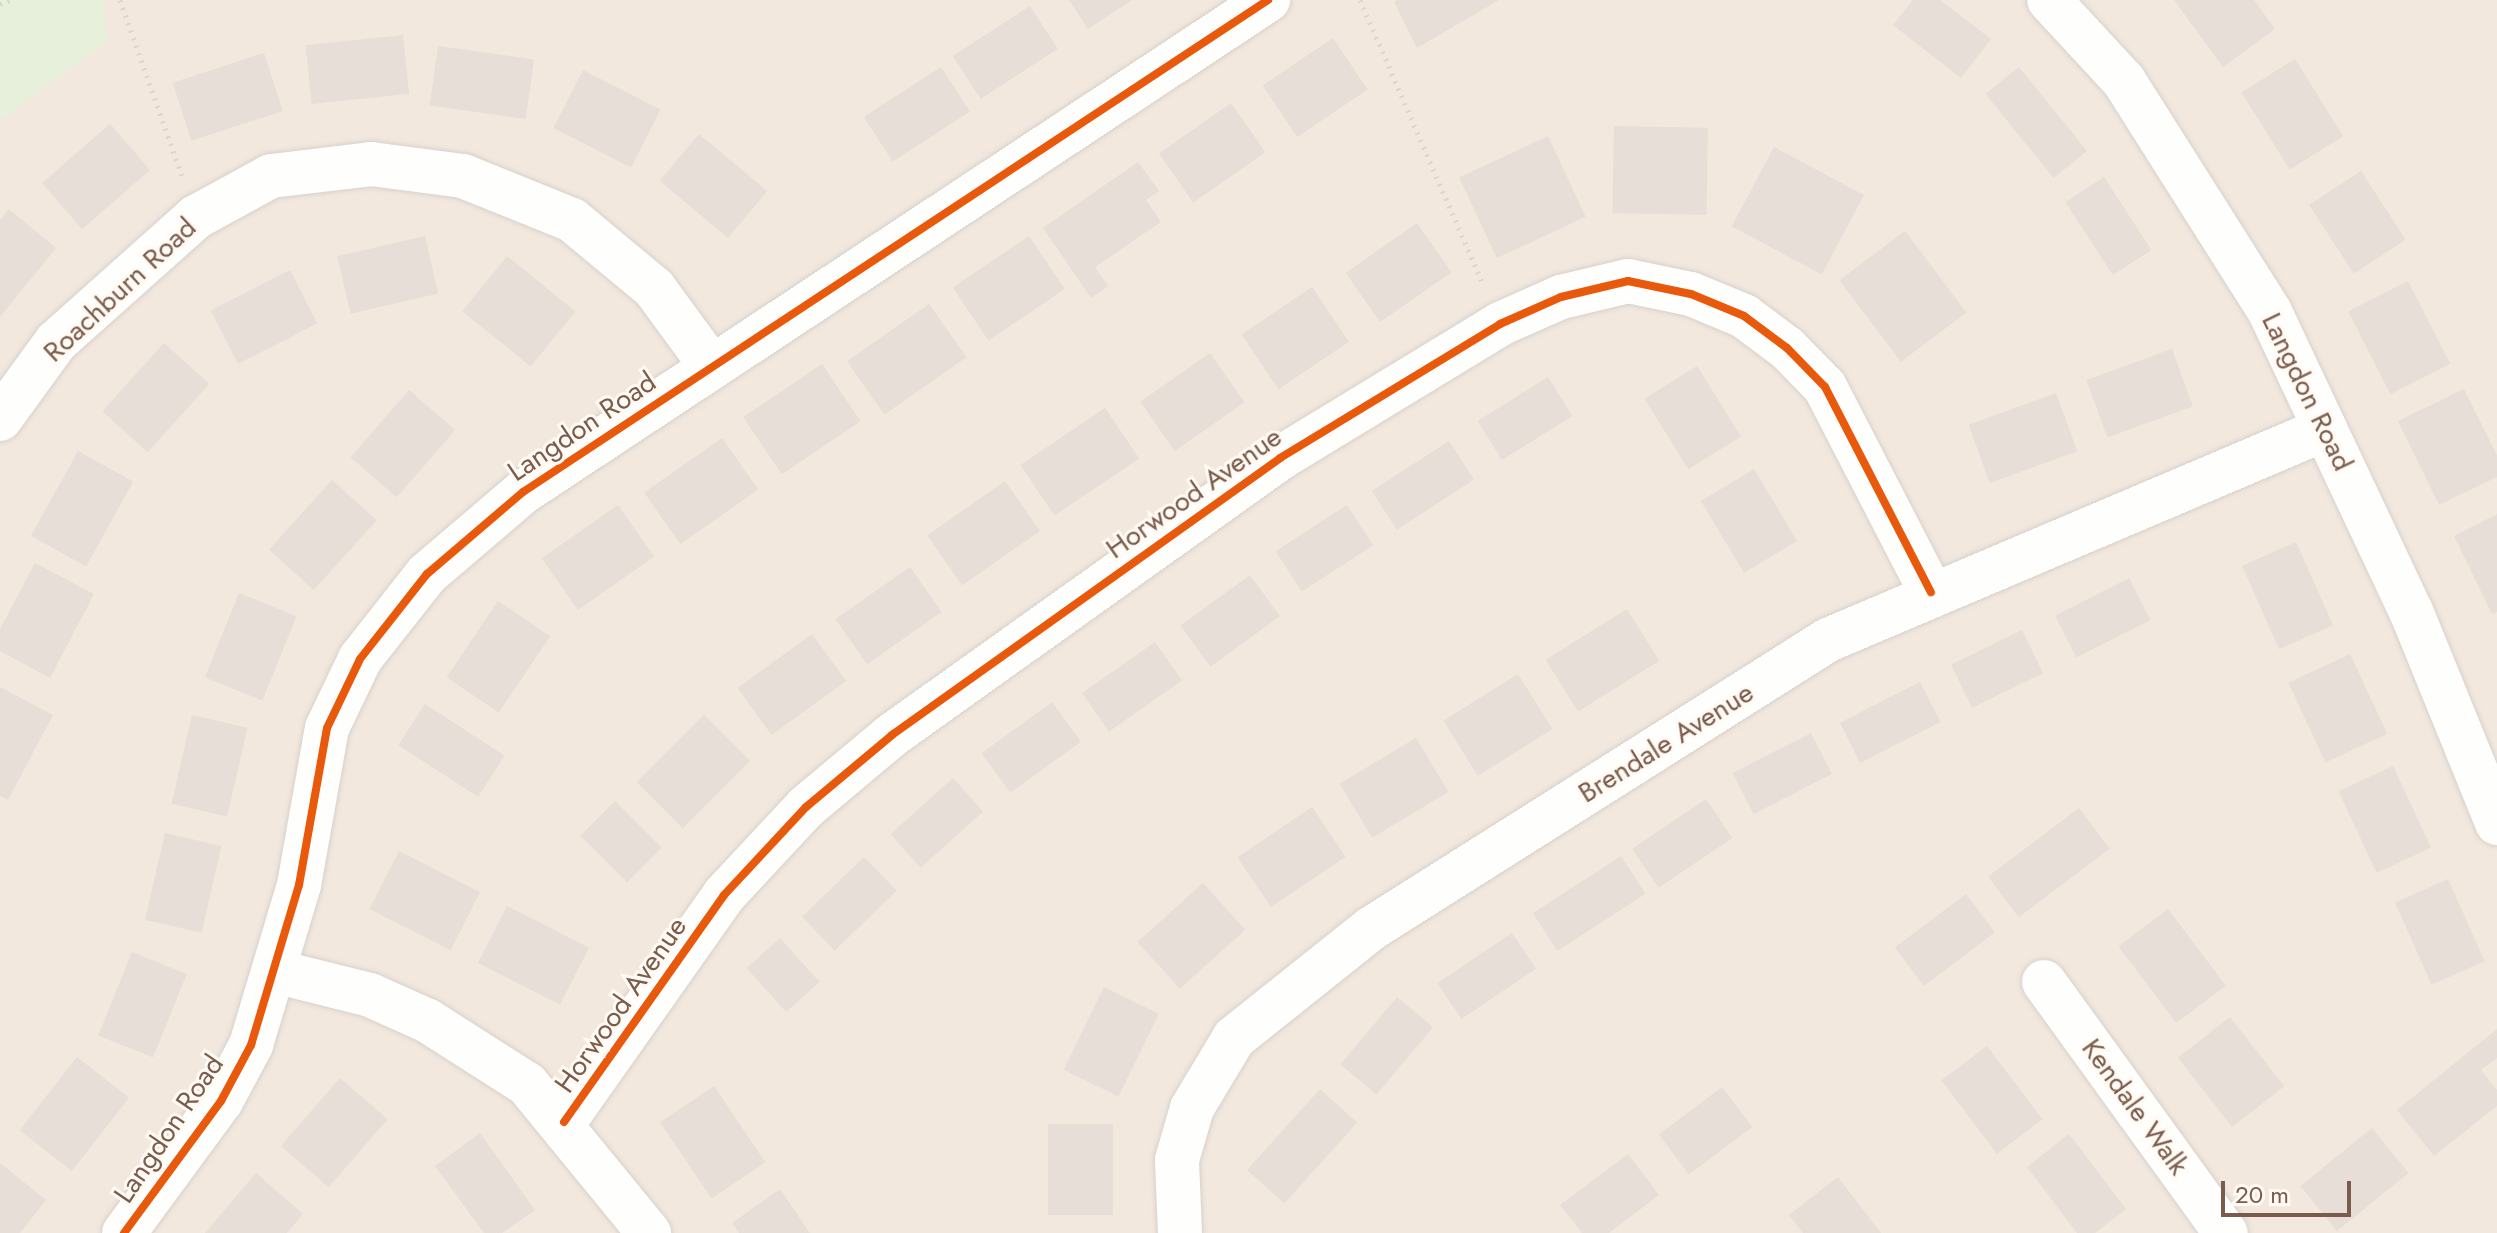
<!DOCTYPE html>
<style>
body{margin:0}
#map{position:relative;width:2497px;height:1233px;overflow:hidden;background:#f9f5f0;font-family:Jost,sans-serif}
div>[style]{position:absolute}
.residential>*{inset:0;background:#f2e8de;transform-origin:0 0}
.green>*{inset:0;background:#e7f0db}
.building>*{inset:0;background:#e6ded7;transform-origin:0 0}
.path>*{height:5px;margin-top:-2.5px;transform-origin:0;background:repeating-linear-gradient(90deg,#dcd5d0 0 2px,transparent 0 8px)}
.roads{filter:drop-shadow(0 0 2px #d7d1cb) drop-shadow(0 0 2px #d7d1cb)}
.minor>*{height:44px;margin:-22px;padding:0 22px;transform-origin:22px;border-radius:22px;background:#fefefd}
.cycleway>*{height:8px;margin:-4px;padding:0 4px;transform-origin:4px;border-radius:4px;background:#e8590c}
span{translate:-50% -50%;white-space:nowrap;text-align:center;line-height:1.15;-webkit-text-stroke:6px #fffaf3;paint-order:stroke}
.street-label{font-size:28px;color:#7a5c4d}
.scale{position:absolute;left:2221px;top:1181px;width:130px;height:36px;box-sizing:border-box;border:4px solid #7a5c4d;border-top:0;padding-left:10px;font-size:24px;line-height:28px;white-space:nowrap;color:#7a5c4d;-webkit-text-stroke:6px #fffaf3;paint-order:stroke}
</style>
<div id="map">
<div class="residential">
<i style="left:0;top:0;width:2497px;height:1233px"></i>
</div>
<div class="green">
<i style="clip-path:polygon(0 0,103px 0,107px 42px,0 120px)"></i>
</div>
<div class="building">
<i style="clip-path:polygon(1069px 0,1132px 0,1088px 29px)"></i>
<i style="clip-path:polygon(1499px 0,1417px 48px,1394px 2px,1398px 0)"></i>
<i style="clip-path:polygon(1913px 0,1940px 0,1991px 39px,1961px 78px,1893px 25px)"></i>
<i style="clip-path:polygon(2174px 0,2254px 0,2275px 29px,2223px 67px)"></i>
<i style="left:1030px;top:6px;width:51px;height:92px;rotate:57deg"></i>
<i style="left:403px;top:35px;width:59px;height:98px;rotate:84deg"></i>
<i style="left:1333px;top:38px;width:62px;height:85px;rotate:56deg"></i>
<i style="left:438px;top:46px;width:97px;height:60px;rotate:8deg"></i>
<i style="left:264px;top:53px;width:61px;height:96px;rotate:72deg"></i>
<i style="left:2295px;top:59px;width:91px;height:63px;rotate:58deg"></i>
<i style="left:941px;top:67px;width:53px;height:92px;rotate:57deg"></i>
<i style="left:2019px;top:67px;width:108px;height:43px;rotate:51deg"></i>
<i style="left:583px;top:70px;width:87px;height:65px;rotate:27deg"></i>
<i style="left:1231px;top:103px;width:60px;height:88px;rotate:55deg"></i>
<i style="left:110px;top:124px;width:61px;height:90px;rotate:49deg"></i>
<i style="left:1614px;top:126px;width:94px;height:87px;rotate:1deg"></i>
<i style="left:699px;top:134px;width:89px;height:61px;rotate:40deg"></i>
<i style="left:1548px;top:136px;width:89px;height:98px;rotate:65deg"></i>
<i style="left:1774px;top:147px;width:102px;height:90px;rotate:28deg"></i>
<i style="clip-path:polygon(1138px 162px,1159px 191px,1146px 200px,1161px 222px,1095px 267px,1108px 286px,1091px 298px,1043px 228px)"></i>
<i style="left:2361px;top:171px;width:82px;height:62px;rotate:57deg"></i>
<i style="left:2104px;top:177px;width:87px;height:46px;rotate:57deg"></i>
<i style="clip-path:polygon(9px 209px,56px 248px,0 317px,0 220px)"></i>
<i style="left:1417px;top:223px;width:60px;height:87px;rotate:55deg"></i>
<i style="left:1905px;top:231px;width:102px;height:82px;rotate:53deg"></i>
<i style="left:425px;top:236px;width:59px;height:90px;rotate:77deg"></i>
<i style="left:1029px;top:236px;width:64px;height:92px;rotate:56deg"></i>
<i style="left:507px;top:256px;width:88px;height:71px;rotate:39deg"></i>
<i style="left:290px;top:270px;width:60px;height:89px;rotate:63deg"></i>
<i style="left:2408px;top:281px;width:93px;height:67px;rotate:63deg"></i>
<i style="left:1312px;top:287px;width:66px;height:85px;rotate:56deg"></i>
<i style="left:929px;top:304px;width:65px;height:100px;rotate:55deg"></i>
<i style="left:164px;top:343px;width:61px;height:92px;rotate:42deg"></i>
<i style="left:2172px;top:349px;width:61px;height:91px;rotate:70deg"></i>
<i style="left:1210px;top:353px;width:60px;height:85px;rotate:55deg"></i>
<i style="left:822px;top:364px;width:69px;height:95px;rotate:56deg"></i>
<i style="left:1697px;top:366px;width:83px;height:62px;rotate:58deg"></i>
<i style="left:1548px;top:377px;width:46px;height:83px;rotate:58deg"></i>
<i style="clip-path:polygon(2464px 389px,2497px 455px,2497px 477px,2439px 505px,2398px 421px)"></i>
<i style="left:409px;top:390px;width:61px;height:89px;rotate:41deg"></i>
<i style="left:2056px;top:393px;width:62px;height:93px;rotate:70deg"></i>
<i style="left:1105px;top:408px;width:61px;height:102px;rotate:56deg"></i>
<i style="left:722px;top:438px;width:63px;height:95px;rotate:55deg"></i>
<i style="left:1449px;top:441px;width:46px;height:92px;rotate:57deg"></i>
<i style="left:78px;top:451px;width:63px;height:97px;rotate:29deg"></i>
<i style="left:1754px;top:469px;width:84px;height:62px;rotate:59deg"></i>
<i style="left:332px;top:480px;width:60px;height:94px;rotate:42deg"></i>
<i style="left:1005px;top:481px;width:61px;height:95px;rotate:55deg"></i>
<i style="left:618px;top:505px;width:63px;height:93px;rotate:55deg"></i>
<i style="left:1347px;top:505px;width:48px;height:85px;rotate:57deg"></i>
<i style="clip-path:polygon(2497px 514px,2497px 612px,2492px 614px,2454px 536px)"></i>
<i style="left:2296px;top:542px;width:91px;height:59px;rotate:66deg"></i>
<i style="clip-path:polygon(35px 563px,94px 594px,50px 678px,0 651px,0 629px)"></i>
<i style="left:910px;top:567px;width:55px;height:91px;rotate:55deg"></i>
<i style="left:1250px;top:575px;width:51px;height:86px;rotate:54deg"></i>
<i style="left:2129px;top:578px;width:47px;height:83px;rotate:63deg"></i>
<i style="left:239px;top:593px;width:62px;height:91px;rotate:22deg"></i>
<i style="left:498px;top:601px;width:63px;height:92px;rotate:34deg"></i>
<i style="left:1627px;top:609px;width:61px;height:96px;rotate:58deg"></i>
<i style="left:2022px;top:630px;width:48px;height:79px;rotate:64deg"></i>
<i style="left:812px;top:634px;width:58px;height:92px;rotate:54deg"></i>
<i style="left:1155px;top:642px;width:47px;height:89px;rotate:55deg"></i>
<i style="left:2350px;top:654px;width:88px;height:68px;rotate:65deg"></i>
<i style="left:1518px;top:674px;width:65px;height:88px;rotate:58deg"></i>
<i style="left:1920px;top:682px;width:45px;height:90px;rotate:63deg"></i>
<i style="clip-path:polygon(0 687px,53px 715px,8px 800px,0 796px)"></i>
<i style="left:1052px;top:702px;width:49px;height:87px;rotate:54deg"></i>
<i style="left:425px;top:704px;width:95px;height:49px;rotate:33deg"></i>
<i style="left:192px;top:715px;width:57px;height:91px;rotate:13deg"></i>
<i style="left:704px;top:715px;width:65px;height:95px;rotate:45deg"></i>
<i style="left:1811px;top:733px;width:46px;height:88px;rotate:63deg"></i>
<i style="left:1416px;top:738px;width:63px;height:89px;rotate:59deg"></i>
<i style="left:2393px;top:766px;width:90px;height:60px;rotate:65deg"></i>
<i style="left:953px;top:778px;width:45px;height:84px;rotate:48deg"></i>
<i style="left:1706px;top:799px;width:47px;height:89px;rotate:56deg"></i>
<i style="left:615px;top:801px;width:66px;height:49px;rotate:45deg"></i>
<i style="left:1312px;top:807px;width:60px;height:90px;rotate:56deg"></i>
<i style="left:2079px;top:808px;width:51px;height:114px;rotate:53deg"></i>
<i style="left:165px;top:833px;width:58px;height:89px;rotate:13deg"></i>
<i style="left:399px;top:851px;width:91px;height:65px;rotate:27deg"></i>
<i style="left:1621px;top:856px;width:45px;height:105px;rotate:57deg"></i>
<i style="left:864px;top:857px;width:47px;height:86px;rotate:46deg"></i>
<i style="left:2448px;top:879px;width:90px;height:58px;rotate:66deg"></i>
<i style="left:1203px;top:883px;width:63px;height:88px;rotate:48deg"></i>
<i style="left:1966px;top:894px;width:48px;height:89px;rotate:53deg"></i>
<i style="left:507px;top:906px;width:92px;height:64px;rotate:27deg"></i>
<i style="left:2168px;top:909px;width:96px;height:62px;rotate:53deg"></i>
<i style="left:1512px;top:933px;width:43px;height:90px;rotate:56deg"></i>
<i style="left:780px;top:938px;width:59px;height:45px;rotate:48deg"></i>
<i style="left:132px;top:952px;width:59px;height:90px;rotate:22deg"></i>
<i style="left:1104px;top:987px;width:61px;height:92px;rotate:26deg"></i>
<i style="left:1397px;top:997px;width:47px;height:88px;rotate:40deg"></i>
<i style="left:2230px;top:1017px;width:88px;height:66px;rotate:52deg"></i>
<i style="clip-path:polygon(2497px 1029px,2497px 1058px,2481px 1070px,2497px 1090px,2497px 1106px,2434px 1156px,2397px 1110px)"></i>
<i style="left:1987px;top:1046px;width:92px;height:57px;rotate:53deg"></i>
<i style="left:77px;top:1057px;width:66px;height:93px;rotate:38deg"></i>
<i style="left:340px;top:1078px;width:63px;height:90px;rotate:41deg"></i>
<i style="left:714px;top:1086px;width:92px;height:65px;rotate:56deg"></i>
<i style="left:1722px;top:1087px;width:50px;height:79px;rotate:53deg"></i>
<i style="left:1320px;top:1089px;width:50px;height:109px;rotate:42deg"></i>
<i style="left:1048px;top:1124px;width:65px;height:91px"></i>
<i style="left:2372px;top:1128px;width:58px;height:92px;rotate:51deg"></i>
<i style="clip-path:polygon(480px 1133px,535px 1210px,502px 1233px,484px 1233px,435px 1166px)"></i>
<i style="clip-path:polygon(2069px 1134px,2126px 1209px,2095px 1233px,2077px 1233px,2027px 1167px)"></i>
<i style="clip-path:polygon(1628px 1154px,1659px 1195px,1609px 1233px,1582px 1233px,1560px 1205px)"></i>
<i style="clip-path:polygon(0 1163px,46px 1200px,20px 1233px,0 1233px)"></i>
<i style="clip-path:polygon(256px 1173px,303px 1214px,287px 1233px,205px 1233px)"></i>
<i style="clip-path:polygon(1838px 1177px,1864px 1211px,1881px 1233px,1803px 1233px,1789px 1215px)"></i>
<i style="clip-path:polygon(780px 1189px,810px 1233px,739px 1233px,732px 1223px)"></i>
</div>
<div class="path">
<i style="left:120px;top:0;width:187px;rotate:70.6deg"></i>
<i style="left:1360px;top:0;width:312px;rotate:66.6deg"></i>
<i style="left:0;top:4px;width:11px;rotate:-22deg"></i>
</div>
<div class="roads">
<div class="minor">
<i style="left:2049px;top:0;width:110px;rotate:47.2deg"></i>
<i style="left:2124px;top:81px;width:273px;rotate:57.7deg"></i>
<i style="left:2270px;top:312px;width:331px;rotate:64.8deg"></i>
<i style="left:2411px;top:611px;width:229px;rotate:67.9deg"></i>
<i style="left:0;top:419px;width:95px;rotate:-54deg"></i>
<i style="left:56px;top:342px;width:188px;rotate:-41.8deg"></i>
<i style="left:196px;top:217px;width:85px;rotate:-28.7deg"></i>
<i style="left:271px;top:176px;width:101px;rotate:-6.8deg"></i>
<i style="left:371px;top:164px;width:93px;rotate:7.4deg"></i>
<i style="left:463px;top:176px;width:118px;rotate:22deg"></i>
<i style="left:572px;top:220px;width:107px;rotate:39.7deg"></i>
<i style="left:654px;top:288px;width:97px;rotate:53.8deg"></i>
<i style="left:278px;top:972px;width:95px;rotate:14deg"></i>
<i style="left:370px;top:995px;width:64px;rotate:24.1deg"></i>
<i style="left:428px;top:1021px;width:117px;rotate:32.5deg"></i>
<i style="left:527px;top:1084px;width:193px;rotate:50.7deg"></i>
<i style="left:2044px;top:982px;width:310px;rotate:54.1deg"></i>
<i style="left:564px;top:1122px;width:278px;rotate:-54.8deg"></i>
<i style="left:724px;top:895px;width:120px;rotate:-47deg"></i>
<i style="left:806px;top:807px;width:112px;rotate:-39.9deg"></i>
<i style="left:892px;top:735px;width:477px;rotate:-35.5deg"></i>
<i style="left:1280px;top:458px;width:258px;rotate:-31.3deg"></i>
<i style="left:1500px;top:324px;width:67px;rotate:-23.9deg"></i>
<i style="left:1561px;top:297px;width:69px;rotate:-13.4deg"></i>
<i style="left:1628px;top:281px;width:64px;rotate:11.7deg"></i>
<i style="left:1691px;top:294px;width:57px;rotate:22.5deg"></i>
<i style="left:1744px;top:316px;width:54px;rotate:36.7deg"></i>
<i style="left:1787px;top:348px;width:54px;rotate:45.7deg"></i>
<i style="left:1825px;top:387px;width:231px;rotate:62.7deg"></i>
<i style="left:124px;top:1233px;width:164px;rotate:-53.7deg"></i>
<i style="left:221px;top:1101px;width:64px;rotate:-61.8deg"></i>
<i style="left:251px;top:1045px;width:167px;rotate:-73.3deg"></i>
<i style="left:299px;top:885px;width:159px;rotate:-79.9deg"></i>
<i style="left:327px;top:728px;width:76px;rotate:-64.4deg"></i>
<i style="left:360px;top:659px;width:108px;rotate:-51.8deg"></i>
<i style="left:427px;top:574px;width:126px;rotate:-40.5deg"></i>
<i style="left:523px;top:492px;width:893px;rotate:-33.44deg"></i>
<i style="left:1180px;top:1233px;width:73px;rotate:-92.4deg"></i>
<i style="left:1177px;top:1160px;width:54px;rotate:-73.9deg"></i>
<i style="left:1192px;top:1108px;width:82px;rotate:-59deg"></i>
<i style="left:1234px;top:1038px;width:176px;rotate:-38.6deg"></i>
<i style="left:1372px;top:928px;width:539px;rotate:-32.28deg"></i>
<i style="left:1828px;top:640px;width:540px;rotate:-23deg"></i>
</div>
</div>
<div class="cycleway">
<i style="left:564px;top:1122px;width:278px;rotate:-54.8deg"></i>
<i style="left:724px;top:895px;width:120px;rotate:-47deg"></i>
<i style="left:806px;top:807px;width:112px;rotate:-39.9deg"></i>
<i style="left:892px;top:735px;width:477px;rotate:-35.5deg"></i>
<i style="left:1280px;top:458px;width:258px;rotate:-31.3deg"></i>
<i style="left:1500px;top:324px;width:67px;rotate:-23.9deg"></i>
<i style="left:1561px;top:297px;width:69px;rotate:-13.4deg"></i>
<i style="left:1628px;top:281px;width:64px;rotate:11.7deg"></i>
<i style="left:1691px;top:294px;width:57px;rotate:22.5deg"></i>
<i style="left:1744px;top:316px;width:54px;rotate:36.7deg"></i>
<i style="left:1787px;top:348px;width:54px;rotate:45.7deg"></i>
<i style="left:1825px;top:387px;width:231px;rotate:62.7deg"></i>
<i style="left:124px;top:1233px;width:164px;rotate:-53.7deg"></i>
<i style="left:221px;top:1101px;width:64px;rotate:-61.8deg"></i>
<i style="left:251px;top:1045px;width:167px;rotate:-73.3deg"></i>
<i style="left:299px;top:885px;width:159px;rotate:-79.9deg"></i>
<i style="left:327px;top:728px;width:76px;rotate:-64.4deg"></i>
<i style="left:360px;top:659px;width:108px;rotate:-51.8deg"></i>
<i style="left:427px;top:574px;width:126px;rotate:-40.5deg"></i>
<i style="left:523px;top:492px;width:893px;rotate:-33.44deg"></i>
</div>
<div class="street-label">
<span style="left:120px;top:290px;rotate:-43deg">Roachburn Road</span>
<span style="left:2307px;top:392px;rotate:64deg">Langdon Road</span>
<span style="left:582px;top:427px;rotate:-34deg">Langdon Road</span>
<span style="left:1194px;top:493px;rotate:-35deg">Horwood Avenue</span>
<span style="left:1666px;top:743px;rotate:-32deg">Brendale Avenue</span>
<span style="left:621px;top:1005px;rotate:-55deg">Horwood Avenue</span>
<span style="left:2135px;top:1107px;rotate:54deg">Kendale Walk</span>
<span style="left:169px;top:1129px;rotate:-56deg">Langdon Road</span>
</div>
<div class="scale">20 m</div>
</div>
